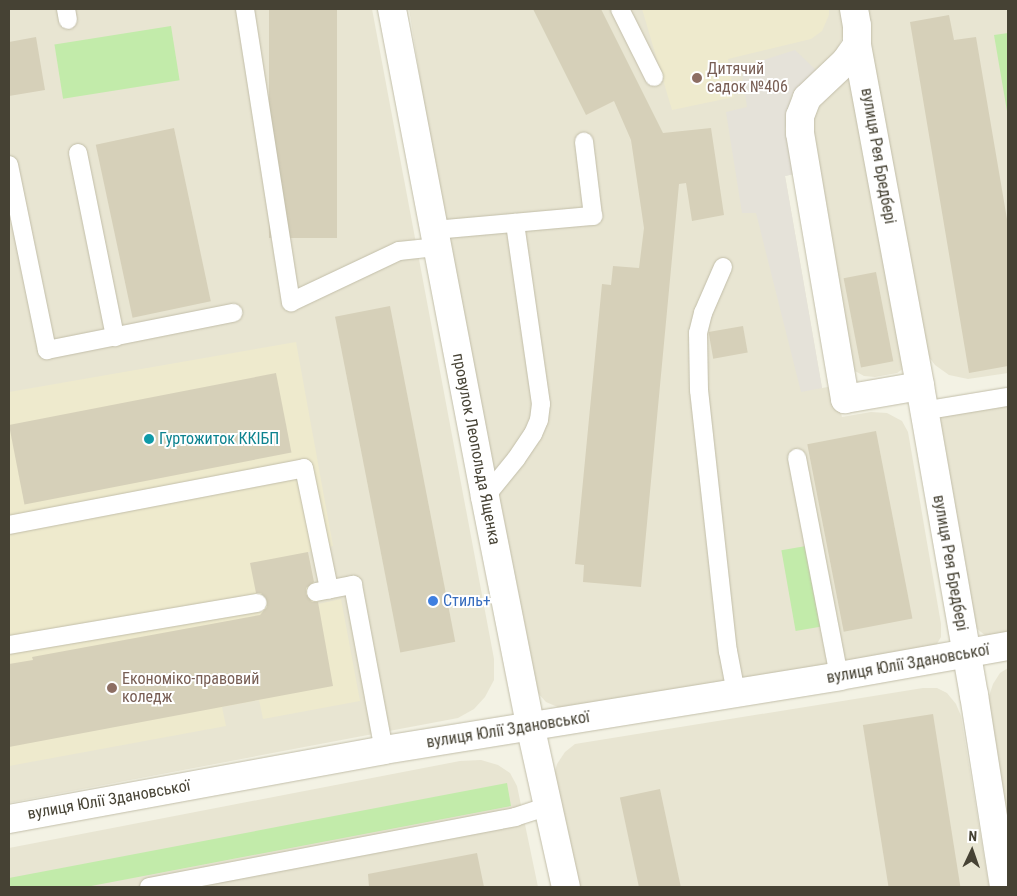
<!DOCTYPE html>
<meta charset="utf-8">
<style>
body{margin:0}
#map{position:relative;width:1017px;height:896px;overflow:hidden;background:#f3f2e4;font-family:"Roboto Condensed",sans-serif}
div>[style]{position:absolute}
.residential>*{inset:0;background:#e8e5d2}
.industrial>*{inset:0;background:#e5e2d9}
.education>*{inset:0;background:#eeeacd}
.green>*{inset:0;background:#c2ebaa;transform-origin:0 0}
.building>*{inset:0;background:#d6d0b9;transform-origin:0 0}
.roads{filter:drop-shadow(0 0 1px #c2bea9) drop-shadow(0 0 1px #c2bea9)}
.lane>*{height:18px;margin:-9px;padding:0 9px;transform-origin:9px;border-radius:9px;background:#fff}
.street>*{height:28px;margin:-14px;padding:0 14px;transform-origin:14px;border-radius:14px;background:#fff}
.dots>*{width:14px;height:14px;translate:-50% -50%;box-sizing:border-box;border:2px solid #fff;border-radius:50%}
span{translate:-50% -50%;white-space:nowrap;text-align:center;line-height:1.15;-webkit-text-stroke:4px #fff;paint-order:stroke}
.education-label{font-size:16px;color:#785e54}
.left{translate:0 -50%;text-align:left}
.street-label{font-size:16px;color:#464234}
.culture-label{font-size:16px;color:#0d838f}
.shop-label{font-size:16px;color:#366cbe}
.frame{position:absolute;inset:0;border:10px solid #464234;pointer-events:none}
.north{position:absolute;left:947px;top:826px;width:50px;height:50px;-webkit-text-stroke:4px #fff;paint-order:stroke;rotate:3deg;font-size:14px;font-weight:700;line-height:20px;text-align:center;color:#464234}
.north::after{content:'';display:block;margin:auto;width:18px;height:22px;background:#464234;clip-path:polygon(50% 0,100% 100%,50% 72%,0 100%)}
</style>
<div id="map">
<div class="residential">
<i style="clip-path:polygon(9px 9px,372px 9px,494px 659px,494px 680px,485px 697px,474px 709px,458px 718px,9px 803px)"></i>
<i style="clip-path:polygon(409px 9px,844px 9px,846px 30px,836px 52px,792px 95px,785px 129px,794px 174px,785px 176px,822px 388px,834px 386px,842px 417px,871px 412px,887px 413px,902px 421px,908px 432px,941px 624px,941px 637px,935px 647px,560px 708px,546px 702px,537px 692px,443px 223px)"></i>
<i style="clip-path:polygon(864px 9px,1008px 9px,1008px 373px,968px 379px,949px 375px,935px 365px,926px 353px,897px 373px,875px 377px,864px 376px,855px 371px,850px 362px,812px 137px,812px 119px)"></i>
<i style="clip-path:polygon(1008px 391px,1008px 637px,1001px 638px,986px 636px,976px 628px,970px 616px,939px 435px,941px 417px)"></i>
<i style="clip-path:polygon(1008px 668px,1008px 833px,988px 699px,993px 684px,1000px 673px)"></i>
<i style="clip-path:polygon(923px 688px,937px 688px,947px 693px,956px 704px,961px 716px,989px 887px,574px 887px,553px 778px,557px 764px,565px 752px,575px 744px)"></i>
<i style="clip-path:polygon(481px 760px,498px 765px,510px 773px,517px 786px,538px 887px,9px 887px,9px 848px,460px 761px)"></i>
</div>
<div class="industrial">
<i style="clip-path:polygon(795px 50px,817px 71px,792px 95px,785px 129px,794px 174px,785px 176px,822px 388px,801px 392px,756px 213px,742px 213px,726px 112px,747px 107px,741px 67px)"></i>
</div>
<div class="education">
<i style="clip-path:polygon(642px 9px,829px 9px,829px 15px,822px 31px,811px 39px,728px 59px,734px 97px,672px 110px)"></i>
<i style="clip-path:polygon(296px 342px,333px 546px,308px 552px,318px 604px,341px 599px,360px 701px,263px 719px,259px 700px,222px 707px,226px 726px,9px 766px,9px 392px)"></i>
</div>
<div class="green">
<i style="left:171px;top:26px;width:55px;height:118px;rotate:81deg"></i>
<i style="clip-path:polygon(1008px 33px,1008px 117px,994px 35px)"></i>
<i style="left:806px;top:546px;width:82px;height:25px;rotate:80deg"></i>
<i style="clip-path:polygon(507px 783px,511px 806px,86px 887px,9px 887px,9px 878px)"></i>
</div>
<div class="building">
<i style="left:269px;top:9px;width:68px;height:229px"></i>
<i style="clip-path:polygon(533px 9px,601px 9px,663px 133px,711px 128px,724px 215px,692px 221px,686px 183px,679px 184px,641px 587px,583px 582px,584px 565px,575px 564px,602px 284px,611px 285px,613px 266px,639px 268px,644px 228px,631px 140px,614px 101px,586px 115px)"></i>
<i style="clip-path:polygon(949px 15px,954px 40px,976px 37px,1008px 225px,1008px 366px,969px 373px,910px 22px)"></i>
<i style="clip-path:polygon(36px 37px,45px 90px,9px 96px,9px 42px)"></i>
<i style="left:174px;top:128px;width:177px;height:80px;rotate:78deg"></i>
<i style="left:876px;top:272px;width:91px;height:33px;rotate:79deg"></i>
<i style="left:390px;top:306px;width:342px;height:56px;rotate:79deg"></i>
<i style="left:743px;top:326px;width:27px;height:35px;rotate:80deg"></i>
<i style="left:276px;top:373px;width:81px;height:272px;rotate:79deg"></i>
<i style="left:876px;top:431px;width:191px;height:70px;rotate:79deg"></i>
<i style="clip-path:polygon(308px 552px,314px 582px,306px 588px,306px 594px,312px 602px,318px 602px,333px 686px,9px 747px,9px 664px,33px 660px,32px 657px,260px 615px,267px 607px,267px 601px,261px 593px,256px 593px,250px 563px)"></i>
<i style="left:933px;top:714px;width:175px;height:71px;rotate:81deg"></i>
<i style="left:660px;top:789px;width:100px;height:41px;rotate:78deg"></i>
<i style="clip-path:polygon(477px 853px,484px 887px,369px 887px,368px 874px)"></i>
</div>
<div class="roads">
<div class="lane">
<i style="left:66px;top:9px;width:11px;rotate:80deg"></i>
<i style="left:245px;top:9px;width:297px;rotate:81.1deg"></i>
<i style="left:291px;top:302px;width:119px;rotate:-25.3deg"></i>
<i style="left:399px;top:251px;width:37px;rotate:-6deg"></i>
<i style="left:620px;top:9px;width:76px;rotate:63.4deg"></i>
<i style="left:78px;top:153px;width:188px;rotate:78.6deg"></i>
<i style="left:9px;top:165px;width:189px;rotate:78.4deg"></i>
<i style="left:47px;top:350px;width:190px;rotate:-11.3deg"></i>
<i style="left:435px;top:230px;width:159px;rotate:-5.1deg"></i>
<i style="left:593px;top:216px;width:75px;rotate:-96.9deg"></i>
<i style="left:723px;top:267px;width:50px;rotate:113.5deg"></i>
<i style="left:703px;top:313px;width:21px;rotate:104deg"></i>
<i style="left:698px;top:333px;width:57px;rotate:89deg"></i>
<i style="left:699px;top:390px;width:263px;rotate:83.7deg"></i>
<i style="left:728px;top:651px;width:43px;rotate:79.2deg"></i>
<i style="left:923px;top:411px;width:86px;rotate:-9.4deg"></i>
<i style="left:797px;top:458px;width:222px;rotate:79.1deg"></i>
<i style="left:485px;top:497px;width:49px;rotate:-50.8deg"></i>
<i style="left:516px;top:459px;width:30px;rotate:-56deg"></i>
<i style="left:533px;top:434px;width:15px;rotate:-67deg"></i>
<i style="left:539px;top:420px;width:16px;rotate:-83deg"></i>
<i style="left:541px;top:404px;width:183px;rotate:-98.2deg"></i>
<i style="left:9px;top:525px;width:300px;rotate:-10.9deg"></i>
<i style="left:304px;top:468px;width:124px;rotate:78.3deg"></i>
<i style="left:316px;top:592px;width:38px;rotate:-11deg"></i>
<i style="left:353px;top:585px;width:168px;rotate:79.4deg"></i>
<i style="left:9px;top:645px;width:252px;rotate:-9.6deg"></i>
<i style="left:149px;top:887px;width:373px;rotate:-10.8deg"></i>
<i style="left:515px;top:817px;width:35px;rotate:-18deg"></i>
</div>
<div class="street">
<i style="left:392px;top:9px;width:497px;rotate:79.2deg"></i>
<i style="left:485px;top:497px;width:232px;rotate:78.8deg"></i>
<i style="left:530px;top:725px;width:166px;rotate:77.5deg"></i>
<i style="left:854px;top:9px;width:17px;rotate:80deg"></i>
<i style="left:857px;top:26px;width:19px;rotate:90deg"></i>
<i style="left:857px;top:45px;width:19px;rotate:125deg"></i>
<i style="left:846px;top:61px;width:54px;rotate:136.5deg"></i>
<i style="left:807px;top:98px;width:19px;rotate:111deg"></i>
<i style="left:800px;top:116px;width:17px;rotate:90deg"></i>
<i style="left:800px;top:133px;width:270px;rotate:80.4deg"></i>
<i style="left:845px;top:399px;width:76px;rotate:-9.8deg"></i>
<i style="left:857px;top:45px;width:347px;rotate:79.5deg"></i>
<i style="left:920px;top:386px;width:314px;rotate:80.1deg"></i>
<i style="left:974px;top:695px;width:194px;rotate:81.1deg"></i>
<i style="left:9px;top:819px;width:381px;rotate:-10.4deg"></i>
<i style="left:384px;top:750px;width:461px;rotate:-9.2deg"></i>
<i style="left:839px;top:676px;width:172px;rotate:-10.1deg"></i>
</div>
</div>
<div class="dots">
<i style="left:697px;top:78px;background:#8d6e63"></i>
<i style="left:149px;top:439px;background:#0f9aa8"></i>
<i style="left:433px;top:601px;background:#3f7fe0"></i>
<i style="left:112px;top:688px;background:#8d6e63"></i>
</div>
<div class="education-label">
<span class="left" style="left:707px;top:78px">Дитячий<br>садок №406</span>
<span class="left" style="left:122px;top:688px">Економіко-правовий<br>коледж</span>
</div>
<div class="street-label">
<span style="left:878px;top:156px;rotate:80deg">вулиця Рея Бредбері</span>
<span style="left:476px;top:449px;rotate:79deg">провулок Леопольда Ященка</span>
<span style="left:950px;top:563px;rotate:80deg">вулиця Рея Бредбері</span>
<span style="left:908px;top:664px;rotate:-10deg">вулиця Юлії Здановської</span>
<span style="left:508px;top:730px;rotate:-9deg">вулиця Юлії Здановської</span>
<span style="left:109px;top:800px;rotate:-10deg">вулиця Юлії Здановської</span>
</div>
<div class="culture-label">
<span class="left" style="left:159px;top:439px">Гуртожиток ККІБП</span>
</div>
<div class="shop-label">
<span class="left" style="left:443px;top:601px">Стиль+</span>
</div>
<div class="frame"></div>
<div class="north">N</div>
</div>
